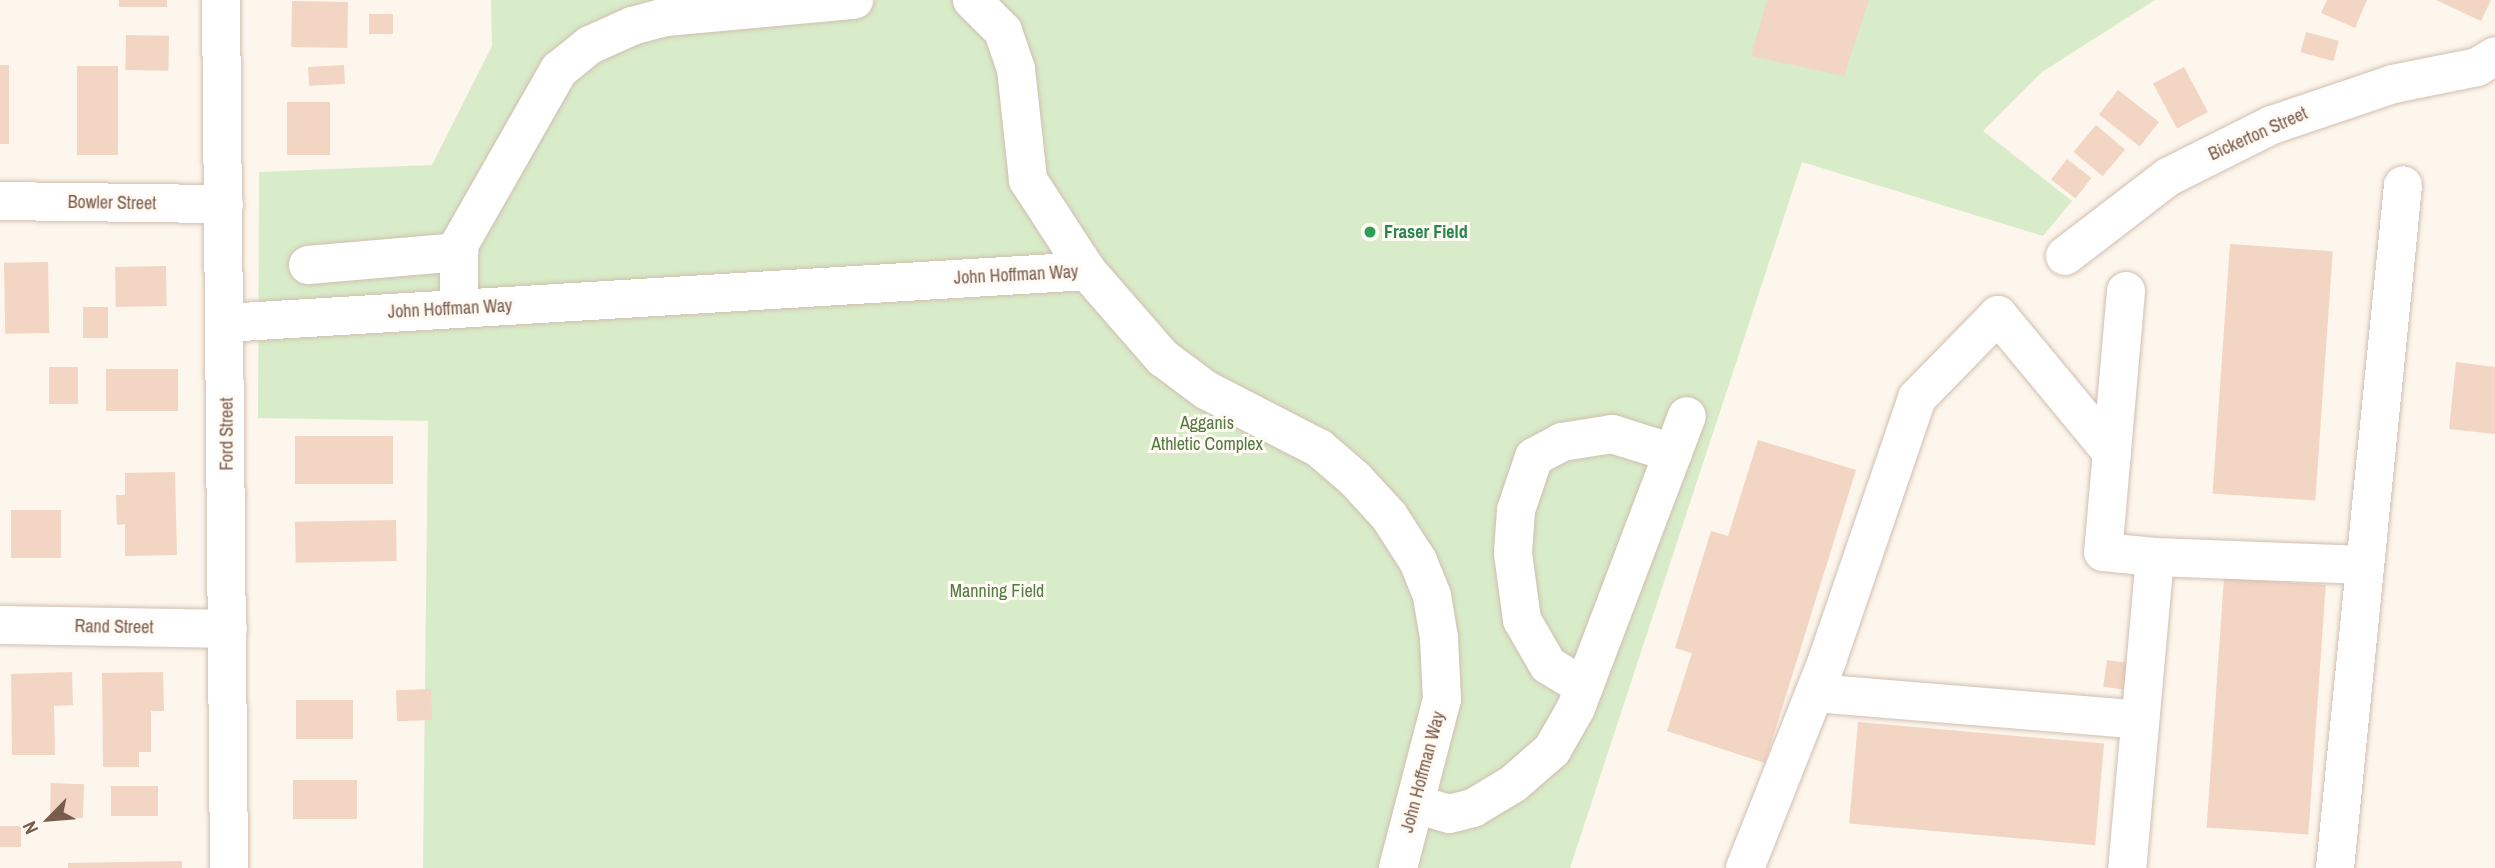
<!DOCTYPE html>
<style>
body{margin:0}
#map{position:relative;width:2495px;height:868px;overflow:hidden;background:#fdf6ec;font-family:"Archivo Narrow",sans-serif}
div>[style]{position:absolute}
.green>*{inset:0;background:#d8ecc9}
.building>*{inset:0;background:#f3d5c3;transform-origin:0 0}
.roads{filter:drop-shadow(0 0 2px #d1beb0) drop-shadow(0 0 2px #d1beb0)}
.minor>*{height:38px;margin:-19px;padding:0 19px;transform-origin:19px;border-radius:19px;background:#fff}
.dots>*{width:19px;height:19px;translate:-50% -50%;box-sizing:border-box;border:4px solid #fffaf3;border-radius:50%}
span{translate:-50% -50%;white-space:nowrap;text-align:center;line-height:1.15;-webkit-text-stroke:6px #fffaf3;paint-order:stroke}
.street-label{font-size:18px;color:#7a5c4d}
.leisure-label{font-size:18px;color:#27864d;font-weight:700}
.left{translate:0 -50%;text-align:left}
.park-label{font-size:18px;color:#537a41}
.north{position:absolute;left:14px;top:784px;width:70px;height:70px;-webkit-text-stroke:5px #fffaf3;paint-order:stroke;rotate:245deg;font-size:19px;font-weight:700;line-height:28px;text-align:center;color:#7a5c4d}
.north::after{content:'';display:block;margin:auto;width:24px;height:32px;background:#7a5c4d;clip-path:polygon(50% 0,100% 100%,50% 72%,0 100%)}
</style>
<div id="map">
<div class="green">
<i style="clip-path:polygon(491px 0,2155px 0,2042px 72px,1983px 131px,2072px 201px,2043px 236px,1802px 162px,1570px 868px,423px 868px,428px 421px,258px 418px,259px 172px,432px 165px,492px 46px)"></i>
</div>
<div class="building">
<i style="left:119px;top:0;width:48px;height:7px"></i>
<i style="clip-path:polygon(1767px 0,1869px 0,1844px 76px,1751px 56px)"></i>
<i style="clip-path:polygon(2327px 0,2367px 0,2355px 28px,2321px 13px)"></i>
<i style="clip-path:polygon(2436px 0,2491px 0,2481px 21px)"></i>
<i style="left:292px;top:1px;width:56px;height:46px;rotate:1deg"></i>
<i style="left:369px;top:14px;width:24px;height:20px"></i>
<i style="left:2306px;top:32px;width:34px;height:21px;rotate:15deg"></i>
<i style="left:126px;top:35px;width:43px;height:35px;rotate:1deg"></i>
<i style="left:0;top:65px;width:9px;height:79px"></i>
<i style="left:344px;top:65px;width:19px;height:36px;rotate:87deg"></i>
<i style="left:77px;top:66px;width:41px;height:89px"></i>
<i style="left:2184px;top:67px;width:51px;height:35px;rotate:62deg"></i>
<i style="left:2118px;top:90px;width:52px;height:31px;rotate:38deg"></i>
<i style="left:287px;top:102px;width:43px;height:53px"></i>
<i style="left:2096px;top:125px;width:38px;height:35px;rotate:40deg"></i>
<i style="left:2067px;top:159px;width:31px;height:26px;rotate:38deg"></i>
<i style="left:2230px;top:244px;width:103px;height:250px;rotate:4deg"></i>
<i style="left:48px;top:262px;width:71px;height:44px;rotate:89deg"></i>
<i style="left:166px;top:266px;width:40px;height:51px;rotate:89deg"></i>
<i style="left:83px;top:307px;width:25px;height:31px"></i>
<i style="clip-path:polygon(2456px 362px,2495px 367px,2495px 434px,2449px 429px)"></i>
<i style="left:49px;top:367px;width:29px;height:37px"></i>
<i style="left:178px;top:369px;width:42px;height:72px;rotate:90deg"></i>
<i style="left:393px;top:436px;width:48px;height:98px;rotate:90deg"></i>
<i style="clip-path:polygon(1758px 440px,1856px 470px,1765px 763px,1667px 731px,1692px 653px,1675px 648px,1711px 531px,1728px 536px)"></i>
<i style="clip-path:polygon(175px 472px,177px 555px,125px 556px,125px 524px,117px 525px,116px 495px,125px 495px,125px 473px)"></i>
<i style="left:11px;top:510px;width:50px;height:48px"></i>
<i style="left:396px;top:520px;width:41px;height:101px;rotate:89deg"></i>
<i style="left:2224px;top:578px;width:102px;height:250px;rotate:4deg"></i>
<i style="left:2107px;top:660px;width:22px;height:27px;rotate:8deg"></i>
<i style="clip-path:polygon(72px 672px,73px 705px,54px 706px,55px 755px,12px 755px,11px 674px)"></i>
<i style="clip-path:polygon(163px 672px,164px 711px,151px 711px,151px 752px,139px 752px,139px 767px,103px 767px,102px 673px)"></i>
<i style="left:431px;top:689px;width:31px;height:35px;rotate:88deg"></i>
<i style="left:353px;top:700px;width:39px;height:57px;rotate:90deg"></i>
<i style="left:1858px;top:722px;width:247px;height:102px;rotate:5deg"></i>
<i style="left:357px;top:780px;width:39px;height:64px;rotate:90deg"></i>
<i style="left:51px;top:783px;width:33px;height:34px;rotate:2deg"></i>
<i style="left:111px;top:786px;width:47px;height:30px"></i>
<i style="left:0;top:826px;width:21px;height:21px"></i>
<i style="clip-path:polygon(182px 861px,182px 868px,68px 868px,68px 863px)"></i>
</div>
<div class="roads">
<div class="minor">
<i style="left:221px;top:0;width:868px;rotate:89.47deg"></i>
<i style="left:972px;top:0;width:44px;rotate:45deg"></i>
<i style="left:1003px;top:31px;width:40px;rotate:71.1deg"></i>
<i style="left:1016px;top:69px;width:112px;rotate:83.8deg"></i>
<i style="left:1028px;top:180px;width:108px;rotate:57deg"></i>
<i style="left:0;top:201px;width:224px;rotate:0.8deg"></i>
<i style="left:2065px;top:256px;width:130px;rotate:-37.5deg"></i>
<i style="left:2168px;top:177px;width:116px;rotate:-26.6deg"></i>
<i style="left:2272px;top:125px;width:128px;rotate:-18.7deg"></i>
<i style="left:2393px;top:84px;width:86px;rotate:-11.4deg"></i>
<i style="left:2477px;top:67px;width:21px;rotate:-31deg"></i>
<i style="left:308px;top:265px;width:152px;rotate:-4.9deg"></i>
<i style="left:2126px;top:291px;width:262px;rotate:95deg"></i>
<i style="left:2103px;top:552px;width:52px;rotate:5.5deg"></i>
<i style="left:2155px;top:557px;width:312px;rotate:95.1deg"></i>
<i style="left:459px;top:309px;width:64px;rotate:-90deg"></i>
<i style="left:459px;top:245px;width:202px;rotate:-60.3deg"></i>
<i style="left:559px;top:70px;width:40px;rotate:-39deg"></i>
<i style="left:590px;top:45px;width:46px;rotate:-24.3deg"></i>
<i style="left:632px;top:26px;width:35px;rotate:-15deg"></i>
<i style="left:666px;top:17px;width:189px;rotate:-5.2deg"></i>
<i style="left:225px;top:323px;width:864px;rotate:-3.45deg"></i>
<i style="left:1087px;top:271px;width:116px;rotate:48.9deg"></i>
<i style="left:1163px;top:358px;width:54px;rotate:36.7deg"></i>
<i style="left:1206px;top:390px;width:127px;rotate:27.2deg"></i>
<i style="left:1319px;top:448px;width:48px;rotate:40.7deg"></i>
<i style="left:1355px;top:479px;width:50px;rotate:47.4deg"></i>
<i style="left:1389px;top:516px;width:54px;rotate:57.2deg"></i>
<i style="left:1418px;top:561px;width:38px;rotate:68deg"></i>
<i style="left:1432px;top:596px;width:43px;rotate:80.5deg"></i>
<i style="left:1439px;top:638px;width:61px;rotate:87.2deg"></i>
<i style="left:1442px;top:699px;width:175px;rotate:104.6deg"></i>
<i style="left:2155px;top:557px;width:210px;rotate:2.2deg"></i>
<i style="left:0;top:625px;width:228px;rotate:1deg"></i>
<i style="left:1584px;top:687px;width:42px;rotate:-148.6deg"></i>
<i style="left:1548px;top:665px;width:52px;rotate:-120deg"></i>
<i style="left:1522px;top:620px;width:68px;rotate:-97.7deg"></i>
<i style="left:1513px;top:553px;width:43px;rotate:-86deg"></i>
<i style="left:1516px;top:510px;width:56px;rotate:-71.2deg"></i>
<i style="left:1534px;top:457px;width:32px;rotate:-28deg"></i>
<i style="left:1562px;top:442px;width:51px;rotate:-9.1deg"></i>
<i style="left:1612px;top:434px;width:64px;rotate:17.3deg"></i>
<i style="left:1815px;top:693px;width:326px;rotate:4.7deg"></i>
<i style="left:1415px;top:804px;width:35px;rotate:16deg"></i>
<i style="left:1449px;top:814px;width:25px;rotate:-14deg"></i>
<i style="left:1473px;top:808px;width:47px;rotate:-31deg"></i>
<i style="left:1513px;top:784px;width:52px;rotate:-41.1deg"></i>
<i style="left:1552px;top:750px;width:48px;rotate:-60.3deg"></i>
<i style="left:1576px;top:708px;width:312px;rotate:-69.2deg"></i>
<i style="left:1745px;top:868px;width:226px;rotate:-68.4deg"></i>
<i style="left:1828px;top:658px;width:275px;rotate:-71.1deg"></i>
<i style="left:1917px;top:398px;width:116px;rotate:-45.7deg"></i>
<i style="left:1998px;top:315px;width:179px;rotate:50.4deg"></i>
<i style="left:2335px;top:868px;width:686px;rotate:-84.31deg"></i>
</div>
</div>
<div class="dots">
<i style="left:1370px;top:232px;background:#2e9e5b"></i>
</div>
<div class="street-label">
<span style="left:2258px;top:134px;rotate:-24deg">Bickerton Street</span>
<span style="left:112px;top:203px;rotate:1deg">Bowler Street</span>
<span style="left:1016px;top:275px;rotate:-3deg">John Hoffman Way</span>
<span style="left:450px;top:309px;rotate:-3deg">John Hoffman Way</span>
<span style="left:227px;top:434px;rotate:-90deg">Ford Street</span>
<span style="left:114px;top:627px;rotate:1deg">Rand Street</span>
<span style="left:1423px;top:772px;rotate:-75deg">John Hoffman Way</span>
</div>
<div class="leisure-label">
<span class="left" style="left:1384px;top:232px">Fraser Field</span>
</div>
<div class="park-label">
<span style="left:1207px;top:434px">Agganis<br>Athletic Complex</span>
<span style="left:997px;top:591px">Manning Field</span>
</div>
<div class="north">N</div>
</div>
